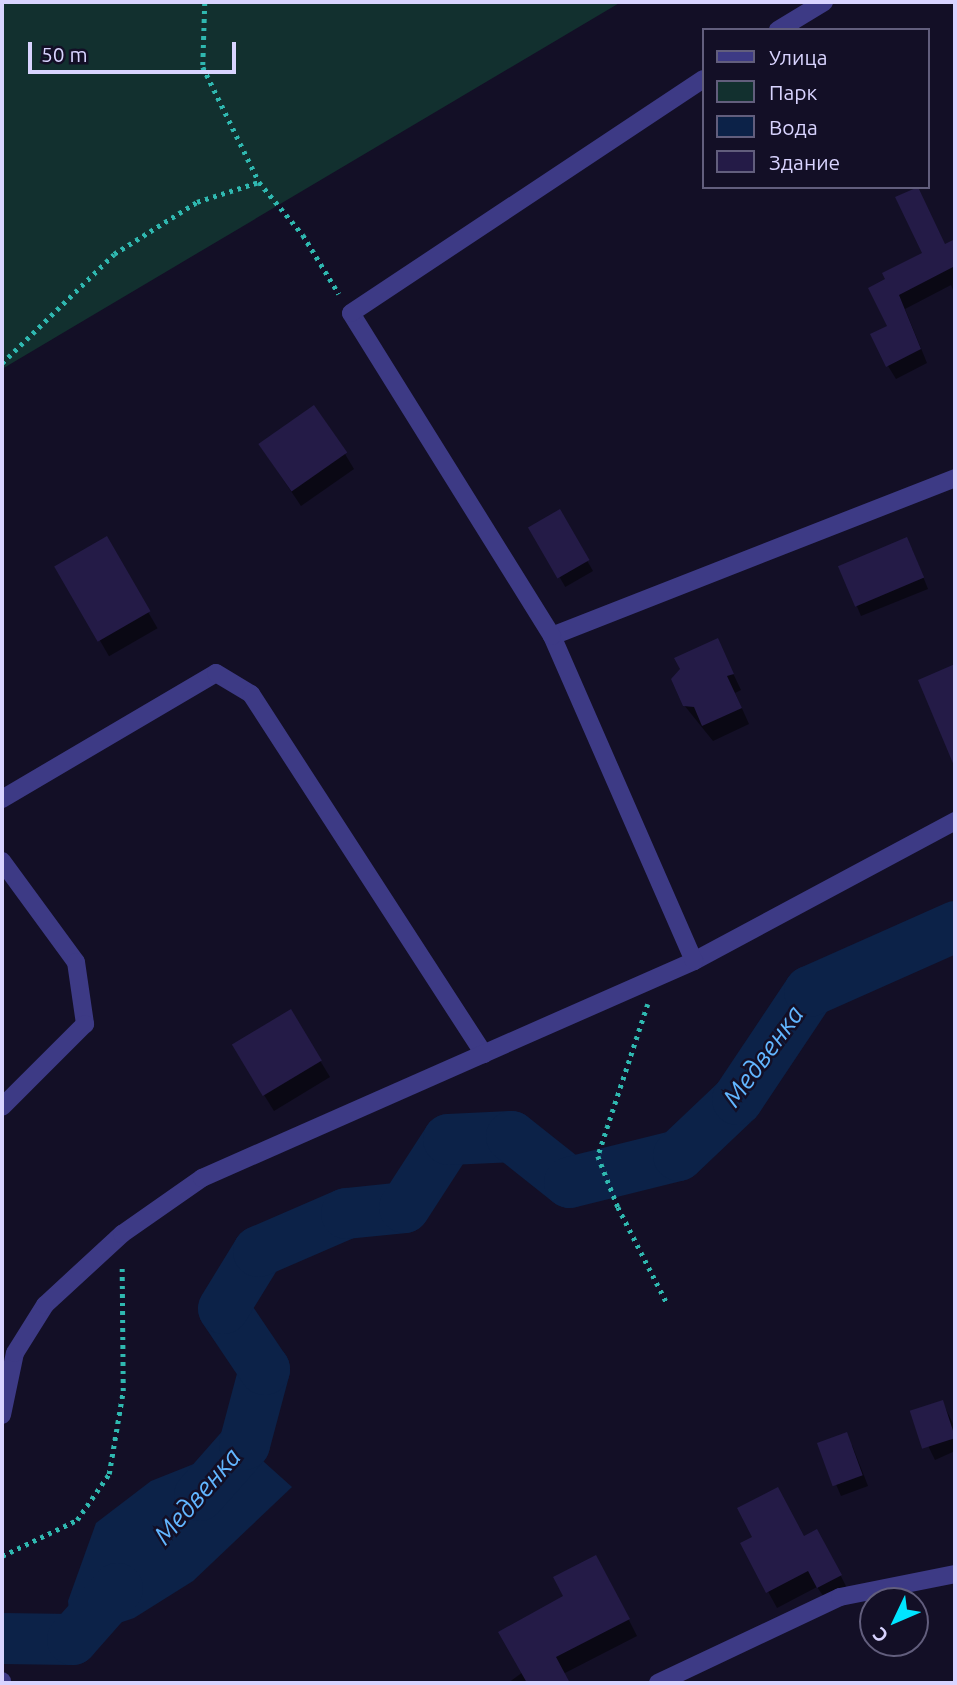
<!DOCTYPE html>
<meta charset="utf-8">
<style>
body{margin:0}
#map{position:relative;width:957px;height:1685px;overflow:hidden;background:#130f26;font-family:Ubuntu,sans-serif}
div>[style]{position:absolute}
.green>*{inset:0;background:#12302f}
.water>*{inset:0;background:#0c2248}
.shadow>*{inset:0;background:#0007;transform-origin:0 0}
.river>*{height:51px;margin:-25.5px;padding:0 25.5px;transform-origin:25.5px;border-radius:25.5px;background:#0c2248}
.building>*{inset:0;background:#241b47;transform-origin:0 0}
.path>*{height:4.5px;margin-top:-2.25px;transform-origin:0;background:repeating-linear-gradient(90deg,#2fb8b0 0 3.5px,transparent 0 8.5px)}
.minor>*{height:18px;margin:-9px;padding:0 9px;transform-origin:9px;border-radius:9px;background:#3d3a85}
span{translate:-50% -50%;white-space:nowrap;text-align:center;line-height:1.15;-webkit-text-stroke:5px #130f26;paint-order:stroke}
.water-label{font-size:26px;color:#62b6ff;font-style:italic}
.frame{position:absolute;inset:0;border:4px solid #d9d4ff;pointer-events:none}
.legend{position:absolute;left:702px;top:28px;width:228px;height:161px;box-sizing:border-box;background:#130f26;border:2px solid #625e7d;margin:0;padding:9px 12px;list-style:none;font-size:21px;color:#d9d4ff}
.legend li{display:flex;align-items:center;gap:14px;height:35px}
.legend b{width:35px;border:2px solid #625e7d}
.north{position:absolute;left:859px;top:1587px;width:70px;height:70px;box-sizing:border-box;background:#130f26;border:2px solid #625e7d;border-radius:50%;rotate:226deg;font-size:19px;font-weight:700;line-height:28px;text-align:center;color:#d9d4ff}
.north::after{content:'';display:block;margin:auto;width:24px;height:32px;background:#00e5ff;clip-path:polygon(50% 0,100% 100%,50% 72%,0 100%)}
.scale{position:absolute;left:28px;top:42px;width:208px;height:32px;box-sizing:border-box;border:4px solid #d9d4ff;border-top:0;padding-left:9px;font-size:21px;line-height:24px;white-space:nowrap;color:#d9d4ff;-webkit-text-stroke:5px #130f26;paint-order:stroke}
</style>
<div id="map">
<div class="green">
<i style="clip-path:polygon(2px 2px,621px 2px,2px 369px)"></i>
</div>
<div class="water">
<i style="clip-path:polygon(244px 1444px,292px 1487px,193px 1581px,134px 1618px,72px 1639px,68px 1601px,96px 1523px,151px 1481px)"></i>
</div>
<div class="shadow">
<i style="clip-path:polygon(955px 241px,955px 295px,951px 285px,905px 309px,927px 363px,896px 379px,888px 366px,889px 326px,870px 289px)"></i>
<i style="clip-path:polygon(345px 454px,354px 469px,301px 506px,270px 460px)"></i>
<i style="left:559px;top:512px;width:68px;height:32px;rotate:60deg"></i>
<i style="left:106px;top:539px;width:103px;height:56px;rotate:60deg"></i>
<i style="clip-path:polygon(912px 549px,928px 589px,861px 616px,840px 566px)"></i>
<i style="clip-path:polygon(717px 640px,741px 690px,735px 693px,749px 724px,713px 741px,684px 705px)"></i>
<i style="clip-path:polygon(290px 1011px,330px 1077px,274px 1111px,243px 1061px)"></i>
<i style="clip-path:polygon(943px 1403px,955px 1428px,955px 1451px,935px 1460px,913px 1415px)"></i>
<i style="clip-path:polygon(819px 1445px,852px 1445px,868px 1486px,841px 1496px)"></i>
<i style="clip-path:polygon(804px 1538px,826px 1547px,849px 1592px,828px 1603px,817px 1587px,777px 1608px,742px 1544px)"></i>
<i style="clip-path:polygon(605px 1573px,637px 1636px,563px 1674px,568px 1683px,508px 1683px,523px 1672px)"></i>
</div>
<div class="river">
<i style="left:199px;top:1495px;width:68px;rotate:-48.6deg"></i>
<i style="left:244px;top:1444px;width:78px;rotate:-75.1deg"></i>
<i style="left:264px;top:1369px;width:73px;rotate:-123.9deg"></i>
<i style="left:223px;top:1308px;width:67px;rotate:-58.4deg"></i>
<i style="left:258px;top:1251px;width:96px;rotate:-23.4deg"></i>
<i style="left:346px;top:1213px;width:58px;rotate:-5.9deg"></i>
<i style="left:404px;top:1207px;width:81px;rotate:-57.1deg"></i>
<i style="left:448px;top:1139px;width:63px;rotate:-2.7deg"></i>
<i style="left:511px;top:1136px;width:74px;rotate:38.4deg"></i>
<i style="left:569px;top:1182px;width:112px;rotate:-13.9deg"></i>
<i style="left:678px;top:1155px;width:81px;rotate:-43.5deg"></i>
<i style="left:737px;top:1099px;width:130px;rotate:-56.3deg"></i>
<i style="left:809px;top:991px;width:160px;rotate:-24deg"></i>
<i style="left:2px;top:1638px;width:70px;rotate:0.8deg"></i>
<i style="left:72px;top:1639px;width:68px;rotate:-48.6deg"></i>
</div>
<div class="building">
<i style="clip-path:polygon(918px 187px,945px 244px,955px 239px,955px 266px,899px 295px,921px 349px,886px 367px,870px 334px,887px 326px,868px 288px,885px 279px,882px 273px,922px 253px,895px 197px)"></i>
<i style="left:314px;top:405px;width:58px;height:68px;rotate:55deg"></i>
<i style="left:560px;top:509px;width:59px;height:37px;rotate:60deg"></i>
<i style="left:107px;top:536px;width:87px;height:61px;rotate:60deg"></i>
<i style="left:907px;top:537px;width:44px;height:75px;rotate:67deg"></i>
<i style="clip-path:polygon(718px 638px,734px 674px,727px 676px,742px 708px,702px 726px,694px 707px,683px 706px,671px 679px,680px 669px,674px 658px)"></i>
<i style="clip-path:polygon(955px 664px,955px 768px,918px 680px)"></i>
<i style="left:291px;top:1009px;width:60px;height:69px;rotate:59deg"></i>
<i style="left:943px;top:1400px;width:40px;height:35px;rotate:72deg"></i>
<i style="left:847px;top:1432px;width:46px;height:32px;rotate:70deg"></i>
<i style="clip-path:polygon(778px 1487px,804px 1536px,817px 1529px,842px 1575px,817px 1588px,808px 1571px,766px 1593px,740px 1543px,752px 1537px,737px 1508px)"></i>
<i style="clip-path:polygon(596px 1555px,630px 1619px,556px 1657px,570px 1683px,527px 1683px,498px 1632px,563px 1596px,553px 1577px)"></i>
</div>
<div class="path">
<i style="left:205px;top:2px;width:65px;rotate:91.8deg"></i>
<i style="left:203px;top:67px;width:128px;rotate:64deg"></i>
<i style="left:259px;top:182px;width:69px;rotate:50.3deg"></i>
<i style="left:303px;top:235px;width:69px;rotate:58.6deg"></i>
<i style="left:2px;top:363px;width:156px;rotate:-44.2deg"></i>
<i style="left:114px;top:254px;width:98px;rotate:-32.1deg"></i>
<i style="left:197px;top:202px;width:65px;rotate:-17.9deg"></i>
<i style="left:648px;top:1004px;width:160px;rotate:108.2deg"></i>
<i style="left:598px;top:1156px;width:55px;rotate:68.6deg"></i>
<i style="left:618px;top:1207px;width:110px;rotate:63deg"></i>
<i style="left:2px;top:1556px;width:83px;rotate:-25.6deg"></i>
<i style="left:77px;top:1520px;width:56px;rotate:-55.2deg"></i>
<i style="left:109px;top:1474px;width:84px;rotate:-80.4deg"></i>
<i style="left:123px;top:1391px;width:125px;rotate:-90.5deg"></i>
</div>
<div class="minor">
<i style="left:778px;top:30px;width:54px;rotate:-31.3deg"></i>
<i style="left:552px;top:636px;width:433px;rotate:-21.4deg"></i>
<i style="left:2px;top:799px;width:248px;rotate:-30.5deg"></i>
<i style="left:216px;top:673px;width:41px;rotate:31deg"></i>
<i style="left:251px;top:694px;width:429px;rotate:57.1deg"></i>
<i style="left:2px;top:861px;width:125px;rotate:53.8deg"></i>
<i style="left:76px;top:962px;width:63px;rotate:81.7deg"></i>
<i style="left:85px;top:1024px;width:117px;rotate:135deg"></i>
<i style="left:694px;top:961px;width:296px;rotate:-28.2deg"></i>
<i style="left:2px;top:1415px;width:63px;rotate:-78.2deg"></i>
<i style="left:15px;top:1353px;width:57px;rotate:-58deg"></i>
<i style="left:45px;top:1305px;width:105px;rotate:-42.7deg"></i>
<i style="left:122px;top:1234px;width:98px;rotate:-35deg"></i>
<i style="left:202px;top:1178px;width:538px;rotate:-23.8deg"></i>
<i style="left:694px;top:961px;width:355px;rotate:-113.6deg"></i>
<i style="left:552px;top:636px;width:380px;rotate:-121.9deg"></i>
<i style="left:351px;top:313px;width:423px;rotate:-33.6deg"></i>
<i style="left:2px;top:1681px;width:2px;rotate:90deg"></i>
<i style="left:658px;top:1683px;width:201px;rotate:-25.3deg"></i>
<i style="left:840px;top:1597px;width:117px;rotate:-11.3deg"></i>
</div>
<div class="water-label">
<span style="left:763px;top:1056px;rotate:-54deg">Медвенка</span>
<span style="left:197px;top:1496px;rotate:-49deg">Медвенка</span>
</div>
<div class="frame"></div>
<ul class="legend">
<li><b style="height:9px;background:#3d3a85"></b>Улица</li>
<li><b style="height:19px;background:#12302f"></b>Парк</li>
<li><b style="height:19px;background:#0c2248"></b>Вода</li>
<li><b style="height:19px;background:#241b47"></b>Здание</li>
</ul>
<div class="north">С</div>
<div class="scale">50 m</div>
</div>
